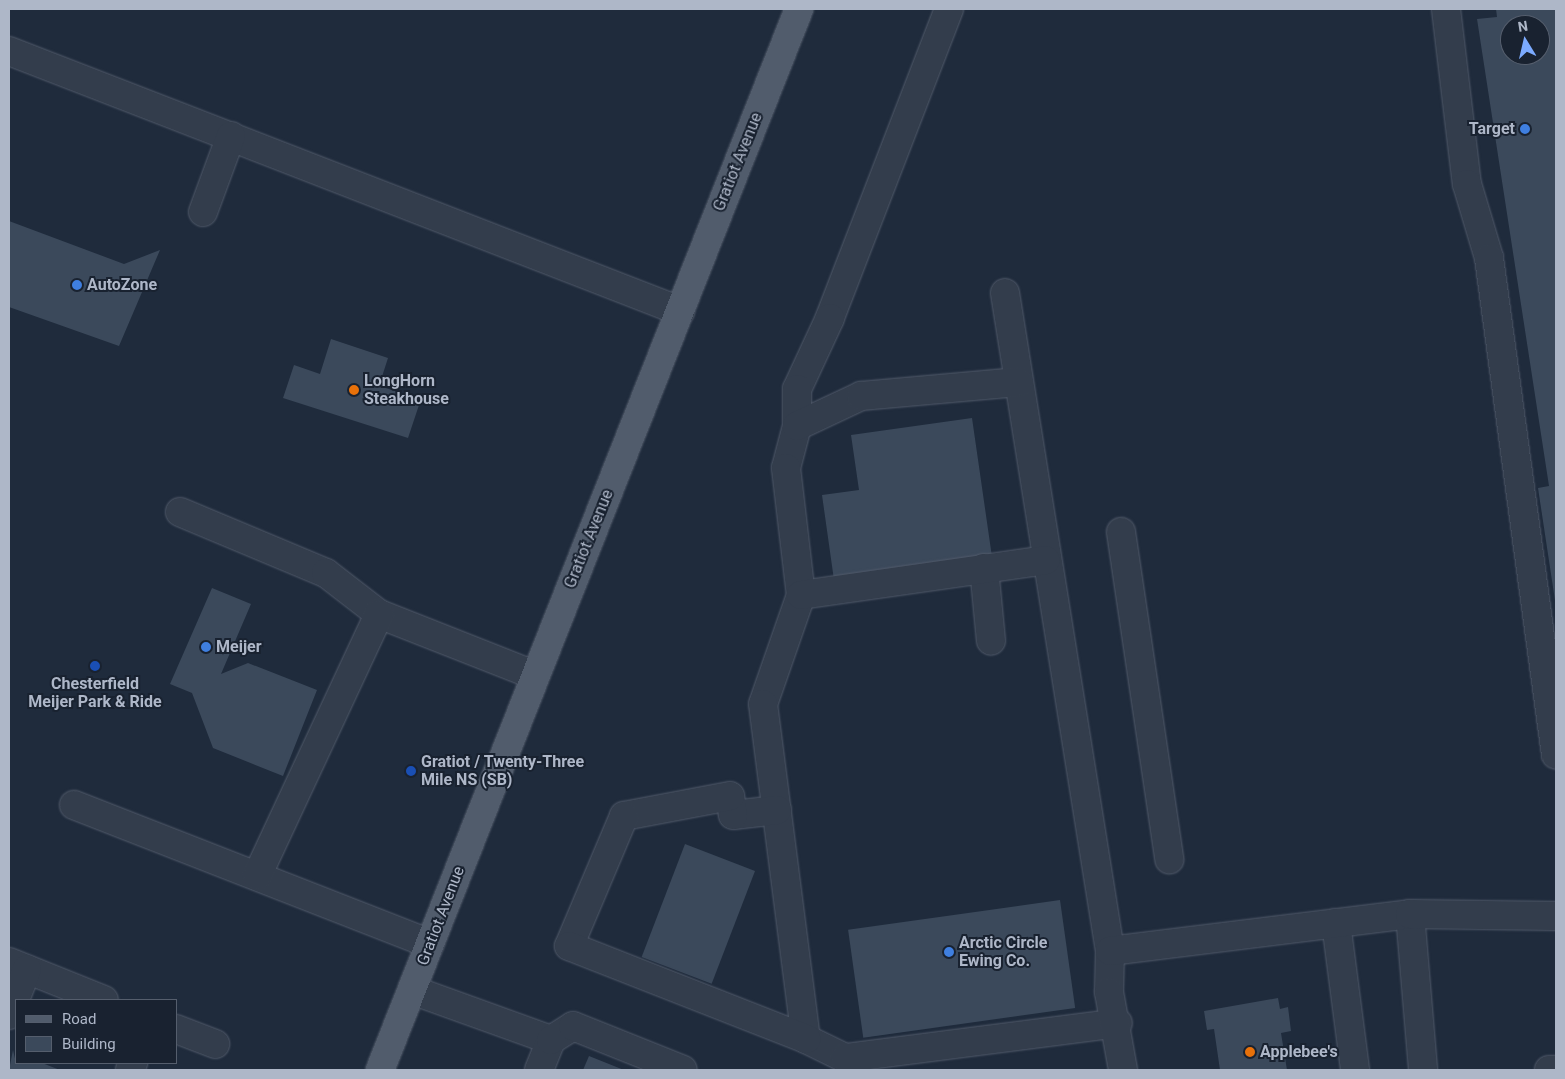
<!DOCTYPE html>
<style>
body{margin:0}
#map{position:relative;width:1565px;height:1079px;overflow:hidden;background:#1f2b3c;font-family:Roboto,sans-serif}
div>[style]{position:absolute}
.building>*{inset:0;background:#3b495b;transform-origin:0 0}
.roads{filter:drop-shadow(0 0 1px #515a6a) drop-shadow(0 0 1px #515a6a)}
.minor>*{height:28px;margin:-14px;padding:0 14px;transform-origin:14px;border-radius:14px;background:#333d4c}
.major>*{height:28px;margin:-14px;padding:0 14px;transform-origin:14px;border-radius:14px;background:#515c6c}
.dots>*{width:14px;height:14px;translate:-50% -50%;box-sizing:border-box;border:2px solid #192230;border-radius:50%}
span{translate:-50% -50%;white-space:nowrap;text-align:center;line-height:1.15;-webkit-text-stroke:4px #192230;paint-order:stroke}
.poi-label{font-size:16px;color:#aeb7c8;font-weight:700}
.right{translate:-100% -50%;text-align:right}
.left{translate:0 -50%;text-align:left}
.street-label{font-size:16px;color:#aeb7c8}
.frame{position:absolute;inset:0;border:10px solid #aeb7c8;pointer-events:none}
.legend{position:absolute;left:15px;top:999px;width:162px;height:65px;box-sizing:border-box;background:#192230;border:1px solid #555e6d;margin:0;padding:6px 9px;list-style:none;font-size:15px;color:#aeb7c8}
.legend li{display:flex;align-items:center;gap:10px;height:25px}
.legend b{width:25px;border:1px solid #555e6d}
.north{position:absolute;left:1500px;top:15px;width:50px;height:50px;box-sizing:border-box;background:#192230;border:1px solid #555e6d;border-radius:50%;rotate:351deg;font-size:14px;font-weight:700;line-height:20px;text-align:center;color:#aeb7c8}
.north::after{content:'';display:block;margin:auto;width:18px;height:22px;background:#7cabff;clip-path:polygon(50% 0,100% 100%,50% 72%,0 100%)}
</style>
<div id="map">
<div class="building">
<i style="clip-path:polygon(evenodd,1496px 9px,1556px 9px,1556px 607px,1538px 488px,1549px 486px,1477px 19px,1497px 17px,1496px 9px,1510px 25px,1540px 25px,1540px 55px,1510px 55px,1510px 25px)"></i>
<i style="clip-path:polygon(9px 221px,124px 264px,160px 250px,119px 346px,9px 307px)"></i>
<i style="clip-path:polygon(331px 339px,388px 358px,379px 386px,421px 399px,408px 438px,283px 398px,294px 365px,320px 374px)"></i>
<i style="clip-path:polygon(972px 418px,992px 557px,834px 580px,822px 495px,859px 490px,851px 435px)"></i>
<i style="clip-path:polygon(212px 588px,251px 604px,221px 674px,248px 663px,317px 690px,283px 776px,213px 748px,192px 693px,170px 684px)"></i>
<i style="left:685px;top:844px;width:75px;height:121px;rotate:21deg"></i>
<i style="left:1060px;top:900px;width:109px;height:214px;rotate:82deg"></i>
<i style="clip-path:polygon(1278px 998px,1280px 1009px,1288px 1007px,1291px 1031px,1281px 1033px,1287px 1070px,1220px 1070px,1214px 1029px,1207px 1030px,1204px 1011px)"></i>
<i style="clip-path:polygon(13px 1050px,16px 1063px,42px 1063px,60px 1070px,9px 1070px)"></i>
<i style="clip-path:polygon(589px 1056px,624px 1070px,583px 1070px)"></i>
</div>
<div class="roads">
<div class="minor">
<i style="left:949px;top:9px;width:331px;rotate:111.1deg"></i>
<i style="left:830px;top:318px;width:78px;rotate:114.9deg"></i>
<i style="left:797px;top:389px;width:37px;rotate:90deg"></i>
<i style="left:797px;top:426px;width:43px;rotate:104.7deg"></i>
<i style="left:786px;top:468px;width:128px;rotate:83.3deg"></i>
<i style="left:801px;top:595px;width:115px;rotate:109.2deg"></i>
<i style="left:763px;top:704px;width:338px;rotate:82.7deg"></i>
<i style="left:806px;top:1039px;width:43px;rotate:26deg"></i>
<i style="left:845px;top:1058px;width:275px;rotate:-7.3deg"></i>
<i style="left:1446px;top:9px;width:176px;rotate:83.2deg"></i>
<i style="left:1467px;top:184px;width:77px;rotate:73.4deg"></i>
<i style="left:1489px;top:258px;width:501px;rotate:82.32deg"></i>
<i style="left:9px;top:51px;width:720px;rotate:21.18deg"></i>
<i style="left:203px;top:212px;width:81px;rotate:-69.8deg"></i>
<i style="left:1005px;top:293px;width:666px;rotate:80.93deg"></i>
<i style="left:1110px;top:951px;width:41px;rotate:91.4deg"></i>
<i style="left:1109px;top:992px;width:79px;rotate:79.8deg"></i>
<i style="left:797px;top:426px;width:71px;rotate:-25.1deg"></i>
<i style="left:861px;top:396px;width:158px;rotate:-5.1deg"></i>
<i style="left:180px;top:512px;width:158px;rotate:22.7deg"></i>
<i style="left:326px;top:573px;width:67px;rotate:37.7deg"></i>
<i style="left:379px;top:614px;width:167px;rotate:21.5deg"></i>
<i style="left:1121px;top:532px;width:331px;rotate:81.6deg"></i>
<i style="left:984px;top:568px;width:73px;rotate:84.5deg"></i>
<i style="left:801px;top:595px;width:247px;rotate:-8.1deg"></i>
<i style="left:74px;top:805px;width:382px;rotate:21.3deg"></i>
<i style="left:777px;top:810px;width:44px;rotate:173.5deg"></i>
<i style="left:733px;top:815px;width:19px;rotate:-99deg"></i>
<i style="left:730px;top:796px;width:108px;rotate:169.3deg"></i>
<i style="left:624px;top:816px;width:141px;rotate:112.9deg"></i>
<i style="left:569px;top:946px;width:255px;rotate:21.4deg"></i>
<i style="left:257px;top:876px;width:289px;rotate:-65deg"></i>
<i style="left:1410px;top:914px;width:157px;rotate:85.2deg"></i>
<i style="left:1336px;top:923px;width:148px;rotate:82.6deg"></i>
<i style="left:1110px;top:951px;width:302px;rotate:-7deg"></i>
<i style="left:1410px;top:914px;width:146px;rotate:0.8deg"></i>
<i style="left:9px;top:962px;width:102px;rotate:21.8deg"></i>
<i style="left:412px;top:990px;width:148px;rotate:19.8deg"></i>
<i style="left:9px;top:1015px;width:49px;rotate:-68.6deg"></i>
<i style="left:176px;top:1029px;width:42px;rotate:21deg"></i>
<i style="left:130px;top:1070px;width:8px;rotate:-67deg"></i>
<i style="left:539px;top:1070px;width:32px;rotate:-68deg"></i>
<i style="left:551px;top:1040px;width:26px;rotate:-32deg"></i>
<i style="left:573px;top:1026px;width:118px;rotate:21.8deg"></i>
<i style="left:1549px;top:1070px;width:7px"></i>
</div>
<div class="major">
<i style="left:380px;top:1070px;width:1141px;rotate:-68.45deg"></i>
</div>
</div>
<div class="dots">
<i style="left:1525px;top:129px;background:#3f7fe0"></i>
<i style="left:77px;top:285px;background:#3f7fe0"></i>
<i style="left:354px;top:390px;background:#e8710a"></i>
<i style="left:206px;top:647px;background:#3f7fe0"></i>
<i style="left:95px;top:666px;background:#1a4fb4"></i>
<i style="left:411px;top:771px;background:#1a4fb4"></i>
<i style="left:949px;top:952px;background:#3f7fe0"></i>
<i style="left:1250px;top:1052px;background:#e8710a"></i>
</div>
<div class="poi-label">
<span class="right" style="left:1515px;top:129px">Target</span>
<span class="left" style="left:87px;top:285px">AutoZone</span>
<span class="left" style="left:364px;top:390px">LongHorn<br>Steakhouse</span>
<span class="left" style="left:216px;top:647px">Meijer</span>
<span style="left:95px;top:693px">Chesterfield<br>Meijer Park &amp; Ride</span>
<span class="left" style="left:421px;top:771px">Gratiot / Twenty-Three<br>Mile NS (SB)</span>
<span class="left" style="left:959px;top:952px">Arctic Circle<br>Ewing Co.</span>
<span class="left" style="left:1260px;top:1052px">Applebee's</span>
</div>
<div class="street-label">
<span style="left:738px;top:162px;rotate:-68deg">Gratiot Avenue</span>
<span style="left:589px;top:539px;rotate:-68deg">Gratiot Avenue</span>
<span style="left:441px;top:916px;rotate:-69deg">Gratiot Avenue</span>
</div>
<div class="frame"></div>
<ul class="legend">
<li><b style="height:6px;background:#515c6c"></b>Road</li>
<li><b style="height:14px;background:#3b495b"></b>Building</li>
</ul>
<div class="north">N</div>
</div>
